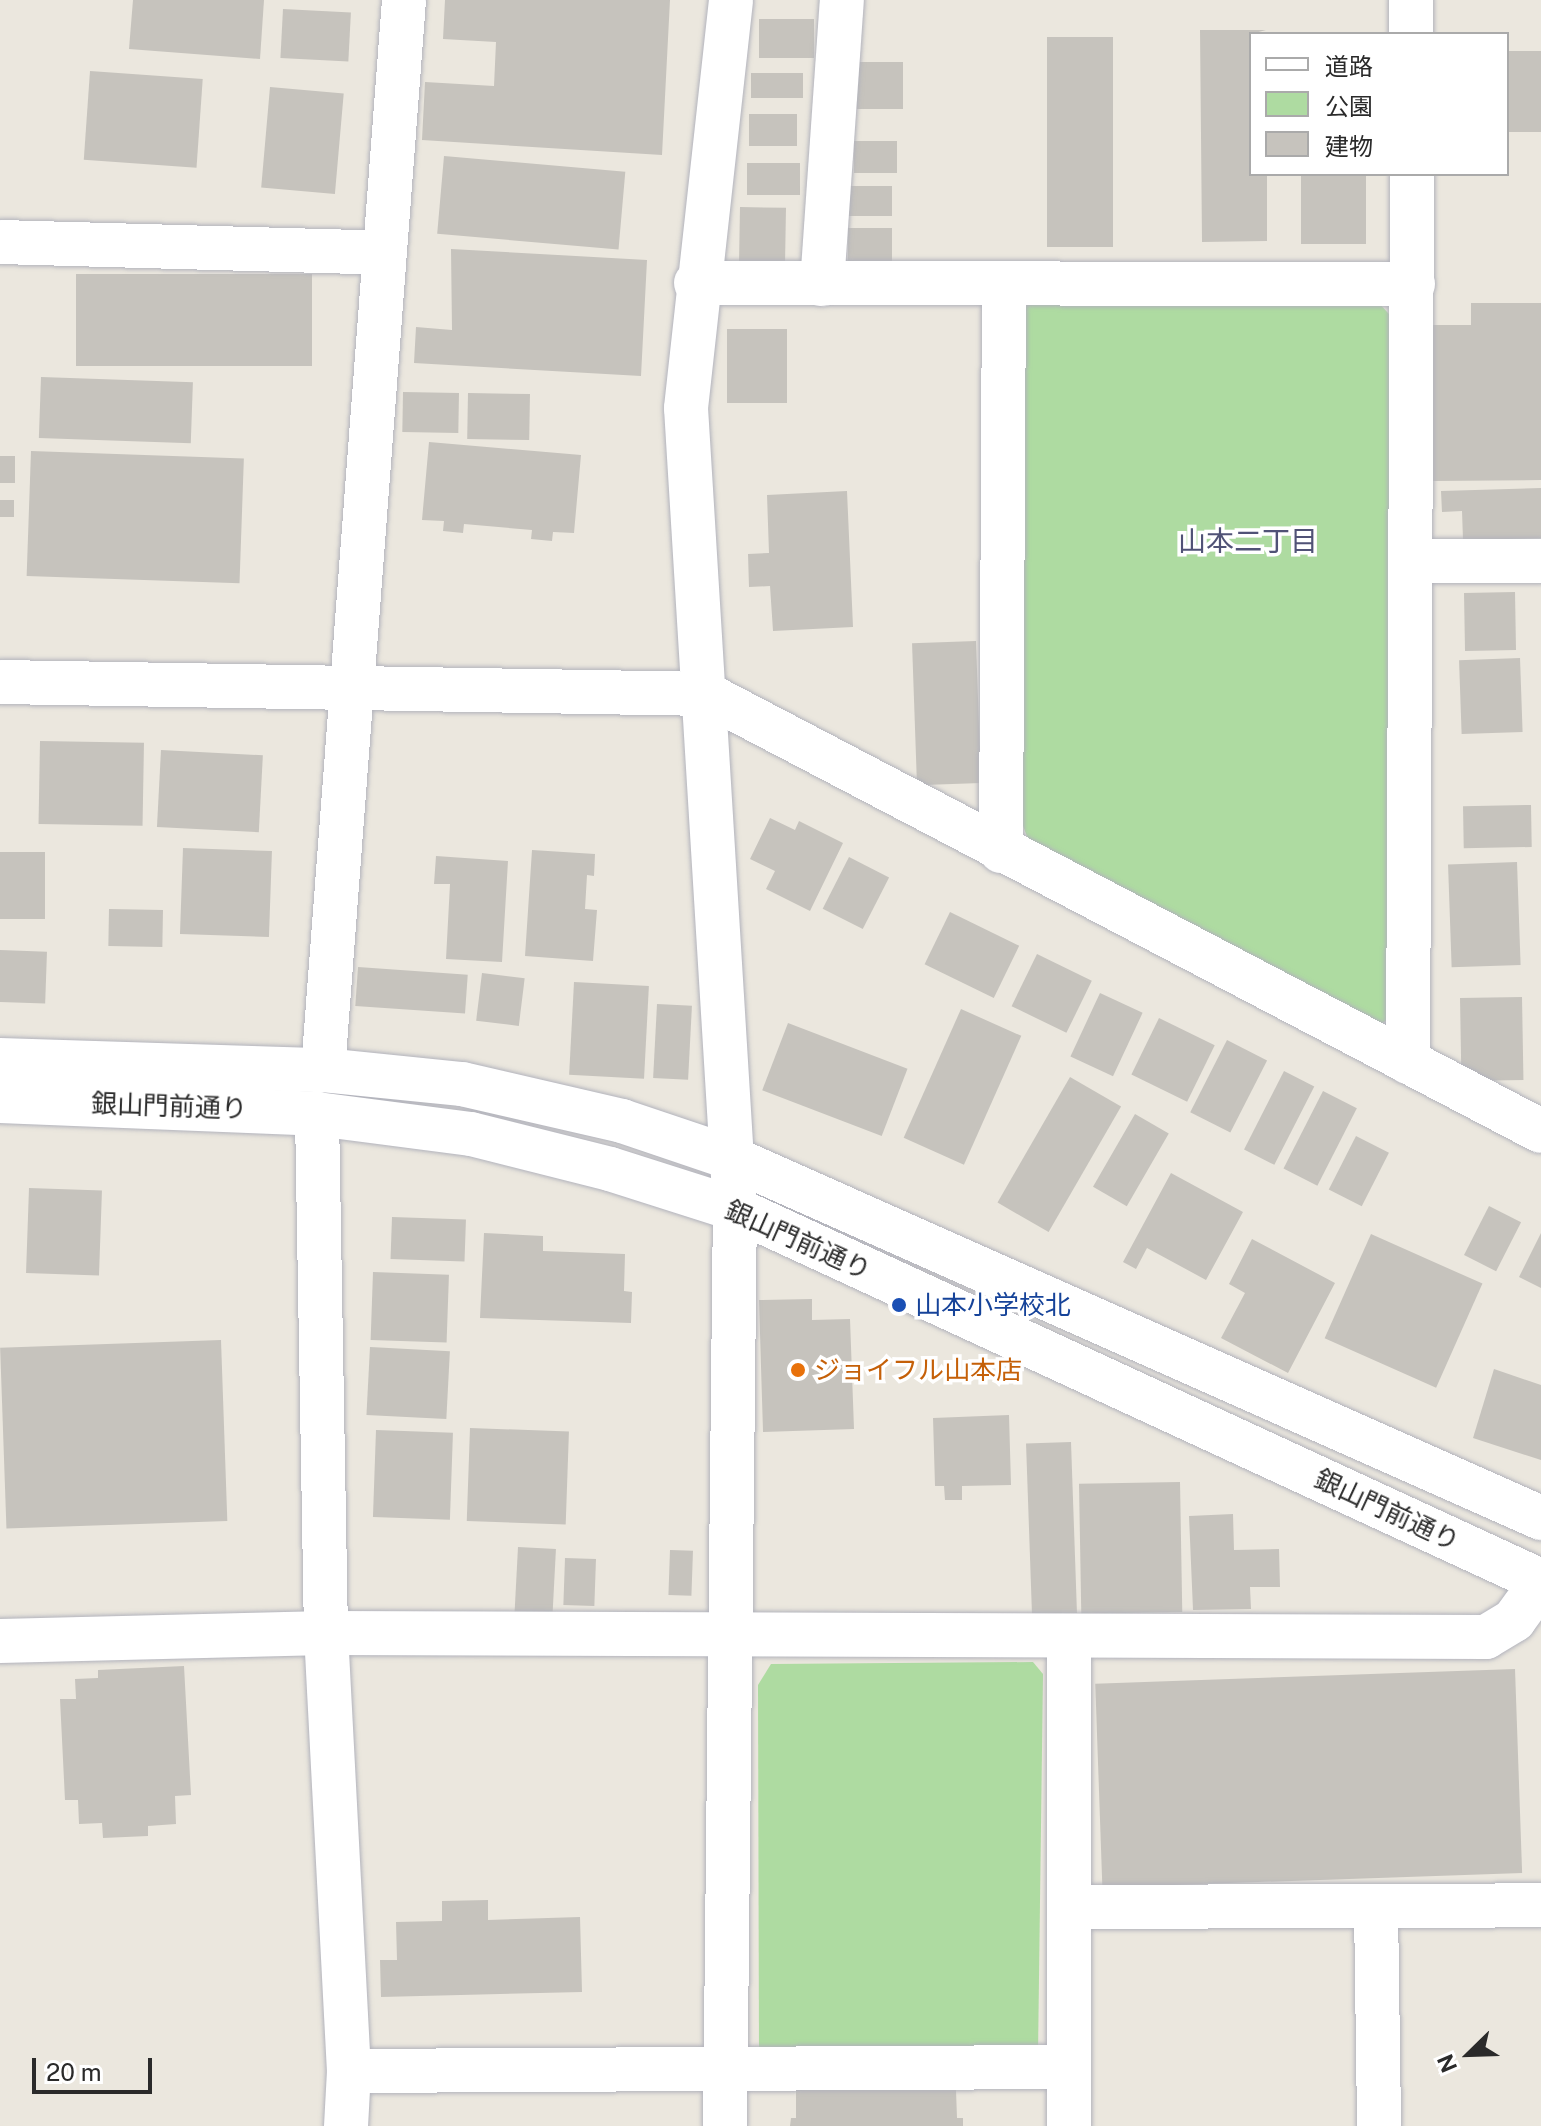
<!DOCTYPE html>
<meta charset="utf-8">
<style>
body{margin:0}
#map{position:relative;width:1541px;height:2126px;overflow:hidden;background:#ebe7de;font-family:"Public Sans","Noto Sans JP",sans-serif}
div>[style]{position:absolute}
.green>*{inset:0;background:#aedba1}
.building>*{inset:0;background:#c6c3bd;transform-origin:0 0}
.roads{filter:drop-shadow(0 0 2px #b2b3bc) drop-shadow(0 0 2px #b2b3bc)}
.minor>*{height:44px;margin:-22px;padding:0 22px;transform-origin:22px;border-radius:22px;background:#fff}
.dots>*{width:22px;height:22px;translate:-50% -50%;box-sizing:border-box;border:4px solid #fff;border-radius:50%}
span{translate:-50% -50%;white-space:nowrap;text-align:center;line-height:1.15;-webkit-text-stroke:7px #fff;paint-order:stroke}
.street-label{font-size:26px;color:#2a2a2a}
.transit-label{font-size:26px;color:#164399}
.left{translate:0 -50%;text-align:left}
.food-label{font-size:26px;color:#c56008}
.neighbourhood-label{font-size:28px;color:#505276}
.legend{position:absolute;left:1249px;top:32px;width:260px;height:144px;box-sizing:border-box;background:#fff;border:2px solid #aaa;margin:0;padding:10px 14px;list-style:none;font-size:24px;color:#2a2a2a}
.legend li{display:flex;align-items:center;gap:16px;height:40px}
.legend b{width:40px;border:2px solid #aaa}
.north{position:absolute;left:1429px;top:2014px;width:80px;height:80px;-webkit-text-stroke:6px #fff;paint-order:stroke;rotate:247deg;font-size:22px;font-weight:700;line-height:32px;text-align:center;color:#2a2a2a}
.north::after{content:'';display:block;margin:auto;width:28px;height:36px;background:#2a2a2a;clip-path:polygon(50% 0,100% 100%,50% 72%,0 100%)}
.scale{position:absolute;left:32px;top:2058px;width:120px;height:36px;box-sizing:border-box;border:4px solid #2a2a2a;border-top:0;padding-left:10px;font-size:24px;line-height:28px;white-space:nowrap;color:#2a2a2a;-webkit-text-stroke:6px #fff;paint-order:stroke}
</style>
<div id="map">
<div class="green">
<i style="clip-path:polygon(1376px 300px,1389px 314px,1392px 1017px,1376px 1027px,1029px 842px,1019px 815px,1016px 318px,1030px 302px)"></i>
<i style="clip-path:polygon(1033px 1662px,1043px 1674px,1038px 2054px,759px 2055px,758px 1685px,771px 1664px)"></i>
</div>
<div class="building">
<i style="clip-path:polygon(133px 0,264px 0,260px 59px,129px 49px)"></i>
<i style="clip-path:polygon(445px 0,670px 0,662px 155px,422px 140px,425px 82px,494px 86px,496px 42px,443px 39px)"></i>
<i style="left:283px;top:9px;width:68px;height:49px;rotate:3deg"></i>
<i style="left:759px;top:19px;width:55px;height:39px"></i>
<i style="clip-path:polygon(1200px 30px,1266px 30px,1251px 34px,1251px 174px,1267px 174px,1267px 241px,1202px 242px)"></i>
<i style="left:1047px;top:37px;width:66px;height:210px"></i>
<i style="left:1507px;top:51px;width:34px;height:81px"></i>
<i style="left:855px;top:62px;width:48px;height:47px"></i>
<i style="left:90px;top:71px;width:113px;height:89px;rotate:4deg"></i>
<i style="left:751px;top:73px;width:52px;height:25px"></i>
<i style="left:270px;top:87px;width:74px;height:101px;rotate:5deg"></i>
<i style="left:749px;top:114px;width:48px;height:32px"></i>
<i style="left:854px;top:141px;width:43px;height:32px"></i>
<i style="left:444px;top:156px;width:182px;height:78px;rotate:5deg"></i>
<i style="left:747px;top:163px;width:53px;height:32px"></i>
<i style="left:1301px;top:174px;width:65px;height:70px"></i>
<i style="left:848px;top:186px;width:44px;height:30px"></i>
<i style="left:740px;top:207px;width:46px;height:55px;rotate:1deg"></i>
<i style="left:848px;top:228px;width:44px;height:33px"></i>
<i style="clip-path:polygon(451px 249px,647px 260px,641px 376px,414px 363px,416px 327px,452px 330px)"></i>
<i style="left:76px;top:274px;width:236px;height:92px"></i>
<i style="clip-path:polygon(1471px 303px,1541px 303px,1541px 480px,1433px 481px,1431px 325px,1471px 325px)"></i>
<i style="left:727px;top:329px;width:60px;height:74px"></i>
<i style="left:41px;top:377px;width:152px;height:61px;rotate:2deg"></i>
<i style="left:403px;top:392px;width:56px;height:40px;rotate:1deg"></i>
<i style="left:468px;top:393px;width:62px;height:46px;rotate:1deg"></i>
<i style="clip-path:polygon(429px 442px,581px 455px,574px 533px,553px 532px,552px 541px,531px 539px,532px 530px,464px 524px,463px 533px,443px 531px,444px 521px,422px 520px)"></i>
<i style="left:31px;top:451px;width:213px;height:125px;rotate:2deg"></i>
<i style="left:0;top:456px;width:15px;height:27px"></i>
<i style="clip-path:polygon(1541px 488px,1541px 538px,1463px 540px,1462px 511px,1442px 512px,1441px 491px)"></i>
<i style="clip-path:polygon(847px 491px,853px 627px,773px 631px,770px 586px,749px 587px,748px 554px,769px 553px,767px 495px)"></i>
<i style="left:0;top:500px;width:14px;height:17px"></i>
<i style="left:1515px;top:592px;width:58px;height:51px;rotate:89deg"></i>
<i style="left:976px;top:641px;width:142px;height:64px;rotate:88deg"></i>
<i style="left:1520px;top:658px;width:74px;height:61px;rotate:88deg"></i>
<i style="left:40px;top:741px;width:104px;height:83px;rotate:1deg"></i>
<i style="left:161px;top:750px;width:102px;height:77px;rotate:3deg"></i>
<i style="left:1531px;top:805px;width:42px;height:68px;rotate:89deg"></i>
<i style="clip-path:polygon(770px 818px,795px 830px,799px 821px,843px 843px,810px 911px,766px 889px,775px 871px,750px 859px)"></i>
<i style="left:183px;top:848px;width:89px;height:86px;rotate:2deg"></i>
<i style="clip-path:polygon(532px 850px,595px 854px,594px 876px,587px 875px,585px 909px,597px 910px,593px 961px,525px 956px)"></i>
<i style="left:0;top:852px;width:45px;height:67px"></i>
<i style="clip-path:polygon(436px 856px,508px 861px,502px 962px,446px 959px,450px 884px,434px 884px)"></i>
<i style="left:849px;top:857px;width:45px;height:58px;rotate:27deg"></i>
<i style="left:1517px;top:862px;width:103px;height:69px;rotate:88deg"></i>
<i style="left:109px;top:909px;width:54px;height:37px;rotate:1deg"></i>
<i style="left:950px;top:912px;width:77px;height:58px;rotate:26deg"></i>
<i style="left:0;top:950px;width:47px;height:52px;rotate:2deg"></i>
<i style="left:1037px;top:954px;width:61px;height:58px;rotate:26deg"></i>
<i style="left:358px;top:967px;width:110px;height:39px;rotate:4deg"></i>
<i style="left:482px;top:973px;width:43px;height:48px;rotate:7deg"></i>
<i style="left:574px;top:982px;width:75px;height:93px;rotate:3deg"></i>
<i style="left:1100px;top:993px;width:47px;height:70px;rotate:25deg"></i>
<i style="left:1522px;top:997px;width:83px;height:62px;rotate:89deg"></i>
<i style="left:657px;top:1004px;width:35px;height:74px;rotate:3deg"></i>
<i style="left:961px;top:1009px;width:66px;height:141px;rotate:24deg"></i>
<i style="left:1159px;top:1018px;width:62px;height:63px;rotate:26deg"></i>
<i style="left:788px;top:1023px;width:128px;height:72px;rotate:21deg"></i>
<i style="left:1227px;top:1040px;width:45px;height:81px;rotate:27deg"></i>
<i style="left:1284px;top:1071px;width:34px;height:88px;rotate:27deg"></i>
<i style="left:1070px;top:1077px;width:59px;height:145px;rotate:30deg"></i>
<i style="left:1323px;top:1091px;width:38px;height:87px;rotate:27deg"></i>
<i style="left:1135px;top:1114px;width:39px;height:84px;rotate:30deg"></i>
<i style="left:1356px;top:1136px;width:37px;height:60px;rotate:27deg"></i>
<i style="clip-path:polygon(1171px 1173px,1243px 1212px,1206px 1280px,1147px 1248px,1136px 1269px,1123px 1262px)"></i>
<i style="left:29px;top:1188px;width:73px;height:85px;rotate:2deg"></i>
<i style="left:1489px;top:1206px;width:36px;height:55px;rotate:27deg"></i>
<i style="left:392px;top:1217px;width:74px;height:42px;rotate:2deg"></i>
<i style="clip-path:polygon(484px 1233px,543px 1236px,543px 1251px,625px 1254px,624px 1291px,632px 1292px,631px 1323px,480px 1318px)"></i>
<i style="clip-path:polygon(1541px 1233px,1541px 1288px,1519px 1277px)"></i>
<i style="left:1371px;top:1234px;width:122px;height:114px;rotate:24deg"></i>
<i style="clip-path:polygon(1252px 1239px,1335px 1283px,1288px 1373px,1221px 1338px,1245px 1293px,1229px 1284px)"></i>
<i style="left:373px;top:1272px;width:76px;height:68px;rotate:2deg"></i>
<i style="clip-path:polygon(812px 1299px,812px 1320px,850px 1319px,854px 1429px,763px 1432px,759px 1300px)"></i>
<i style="left:221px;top:1340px;width:181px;height:221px;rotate:88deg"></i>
<i style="left:370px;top:1347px;width:80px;height:68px;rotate:3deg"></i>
<i style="clip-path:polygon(1494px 1369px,1541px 1385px,1541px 1460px,1473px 1438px)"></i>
<i style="clip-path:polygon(1009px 1415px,1011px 1485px,962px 1486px,962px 1500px,945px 1500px,944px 1486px,935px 1486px,933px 1418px)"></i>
<i style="left:470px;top:1428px;width:99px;height:93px;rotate:2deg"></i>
<i style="left:376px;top:1430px;width:77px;height:87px;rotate:2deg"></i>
<i style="left:1071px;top:1442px;width:171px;height:45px;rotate:88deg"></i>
<i style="left:1180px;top:1482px;width:130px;height:101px;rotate:89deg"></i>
<i style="clip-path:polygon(1233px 1514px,1234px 1550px,1279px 1549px,1280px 1587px,1250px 1587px,1251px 1609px,1193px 1610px,1189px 1516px)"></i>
<i style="left:518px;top:1547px;width:38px;height:71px;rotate:3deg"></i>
<i style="left:670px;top:1550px;width:23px;height:45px;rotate:2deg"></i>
<i style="left:565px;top:1558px;width:31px;height:47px;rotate:2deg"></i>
<i style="clip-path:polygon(184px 1666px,191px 1795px,175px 1796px,176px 1824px,148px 1826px,148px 1836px,103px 1838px,102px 1823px,79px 1824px,78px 1800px,65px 1800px,60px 1699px,76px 1699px,75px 1679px,98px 1678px,98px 1670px)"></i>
<i style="left:1515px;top:1669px;width:204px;height:420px;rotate:88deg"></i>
<i style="clip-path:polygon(488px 1900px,488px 1920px,580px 1917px,582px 1992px,381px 1997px,380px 1960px,397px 1960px,396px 1922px,442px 1921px,442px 1901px)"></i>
<i style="clip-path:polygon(796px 2089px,956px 2090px,957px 2118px,963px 2118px,963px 2126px,790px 2126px,791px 2118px,796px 2118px)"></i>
</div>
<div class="roads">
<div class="minor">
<i style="left:1411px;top:0;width:34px;rotate:90deg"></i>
<i style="left:0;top:242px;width:384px;rotate:1.6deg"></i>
<i style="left:696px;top:283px;width:717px;rotate:0.08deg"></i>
<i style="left:822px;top:284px;width:285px;rotate:-86deg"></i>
<i style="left:1411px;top:561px;width:130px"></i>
<i style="left:0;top:682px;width:706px;rotate:0.97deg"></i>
<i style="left:706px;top:694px;width:942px;rotate:27.63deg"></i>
<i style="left:1001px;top:851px;width:565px;rotate:-89.7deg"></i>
<i style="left:0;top:1060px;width:323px;rotate:1.8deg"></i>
<i style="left:323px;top:1070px;width:140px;rotate:5.8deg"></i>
<i style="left:462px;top:1084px;width:164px;rotate:13deg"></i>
<i style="left:622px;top:1121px;width:113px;rotate:18.6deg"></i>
<i style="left:729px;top:1157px;width:889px;rotate:23.97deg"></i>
<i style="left:1408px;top:1062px;width:888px;rotate:-89.74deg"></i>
<i style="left:323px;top:1070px;width:1073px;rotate:-85.67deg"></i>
<i style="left:0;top:1101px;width:317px;rotate:2.3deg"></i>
<i style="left:317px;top:1114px;width:155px;rotate:7.4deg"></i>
<i style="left:471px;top:1134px;width:143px;rotate:14.1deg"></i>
<i style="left:610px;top:1169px;width:131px;rotate:17.7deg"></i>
<i style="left:735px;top:1209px;width:888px;rotate:24.78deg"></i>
<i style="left:317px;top:1114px;width:519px;rotate:89.01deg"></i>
<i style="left:326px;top:1633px;width:439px;rotate:87deg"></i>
<i style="left:349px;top:2071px;width:55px;rotate:93.1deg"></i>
<i style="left:0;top:1641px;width:326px;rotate:-1.4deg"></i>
<i style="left:326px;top:1633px;width:1160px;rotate:0.2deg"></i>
<i style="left:1486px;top:1637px;width:33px;rotate:-31deg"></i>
<i style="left:1514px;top:1620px;width:46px;rotate:-53.9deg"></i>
<i style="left:1376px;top:1906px;width:220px;rotate:89.2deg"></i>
<i style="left:1069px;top:1907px;width:472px;rotate:-0.2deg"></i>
<i style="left:349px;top:2071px;width:720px;rotate:-0.32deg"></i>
<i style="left:725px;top:2126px;width:917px;rotate:-89.38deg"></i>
<i style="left:735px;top:1209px;width:802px;rotate:-93.5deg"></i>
<i style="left:686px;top:408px;width:410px;rotate:-83.7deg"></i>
<i style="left:1069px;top:2126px;width:488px;rotate:-90deg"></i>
</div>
</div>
<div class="dots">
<i style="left:899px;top:1305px;background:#1a4fb4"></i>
<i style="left:798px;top:1370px;background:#e8710a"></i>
</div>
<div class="street-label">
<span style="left:169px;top:1106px;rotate:2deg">銀山門前通り</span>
<span style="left:798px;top:1240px;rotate:24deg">銀山門前通り</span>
<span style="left:1387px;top:1510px;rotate:25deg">銀山門前通り</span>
</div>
<div class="transit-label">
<span class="left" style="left:915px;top:1305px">山本小学校北</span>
</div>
<div class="food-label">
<span class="left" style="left:814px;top:1370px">ジョイフル山本店</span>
</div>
<div class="neighbourhood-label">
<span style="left:1248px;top:541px">山本二丁目</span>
</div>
<ul class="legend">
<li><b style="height:10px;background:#fff"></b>道路</li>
<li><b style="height:22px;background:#aedba1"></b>公園</li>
<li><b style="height:22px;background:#c6c3bd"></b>建物</li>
</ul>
<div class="north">N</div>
<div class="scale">20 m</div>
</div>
